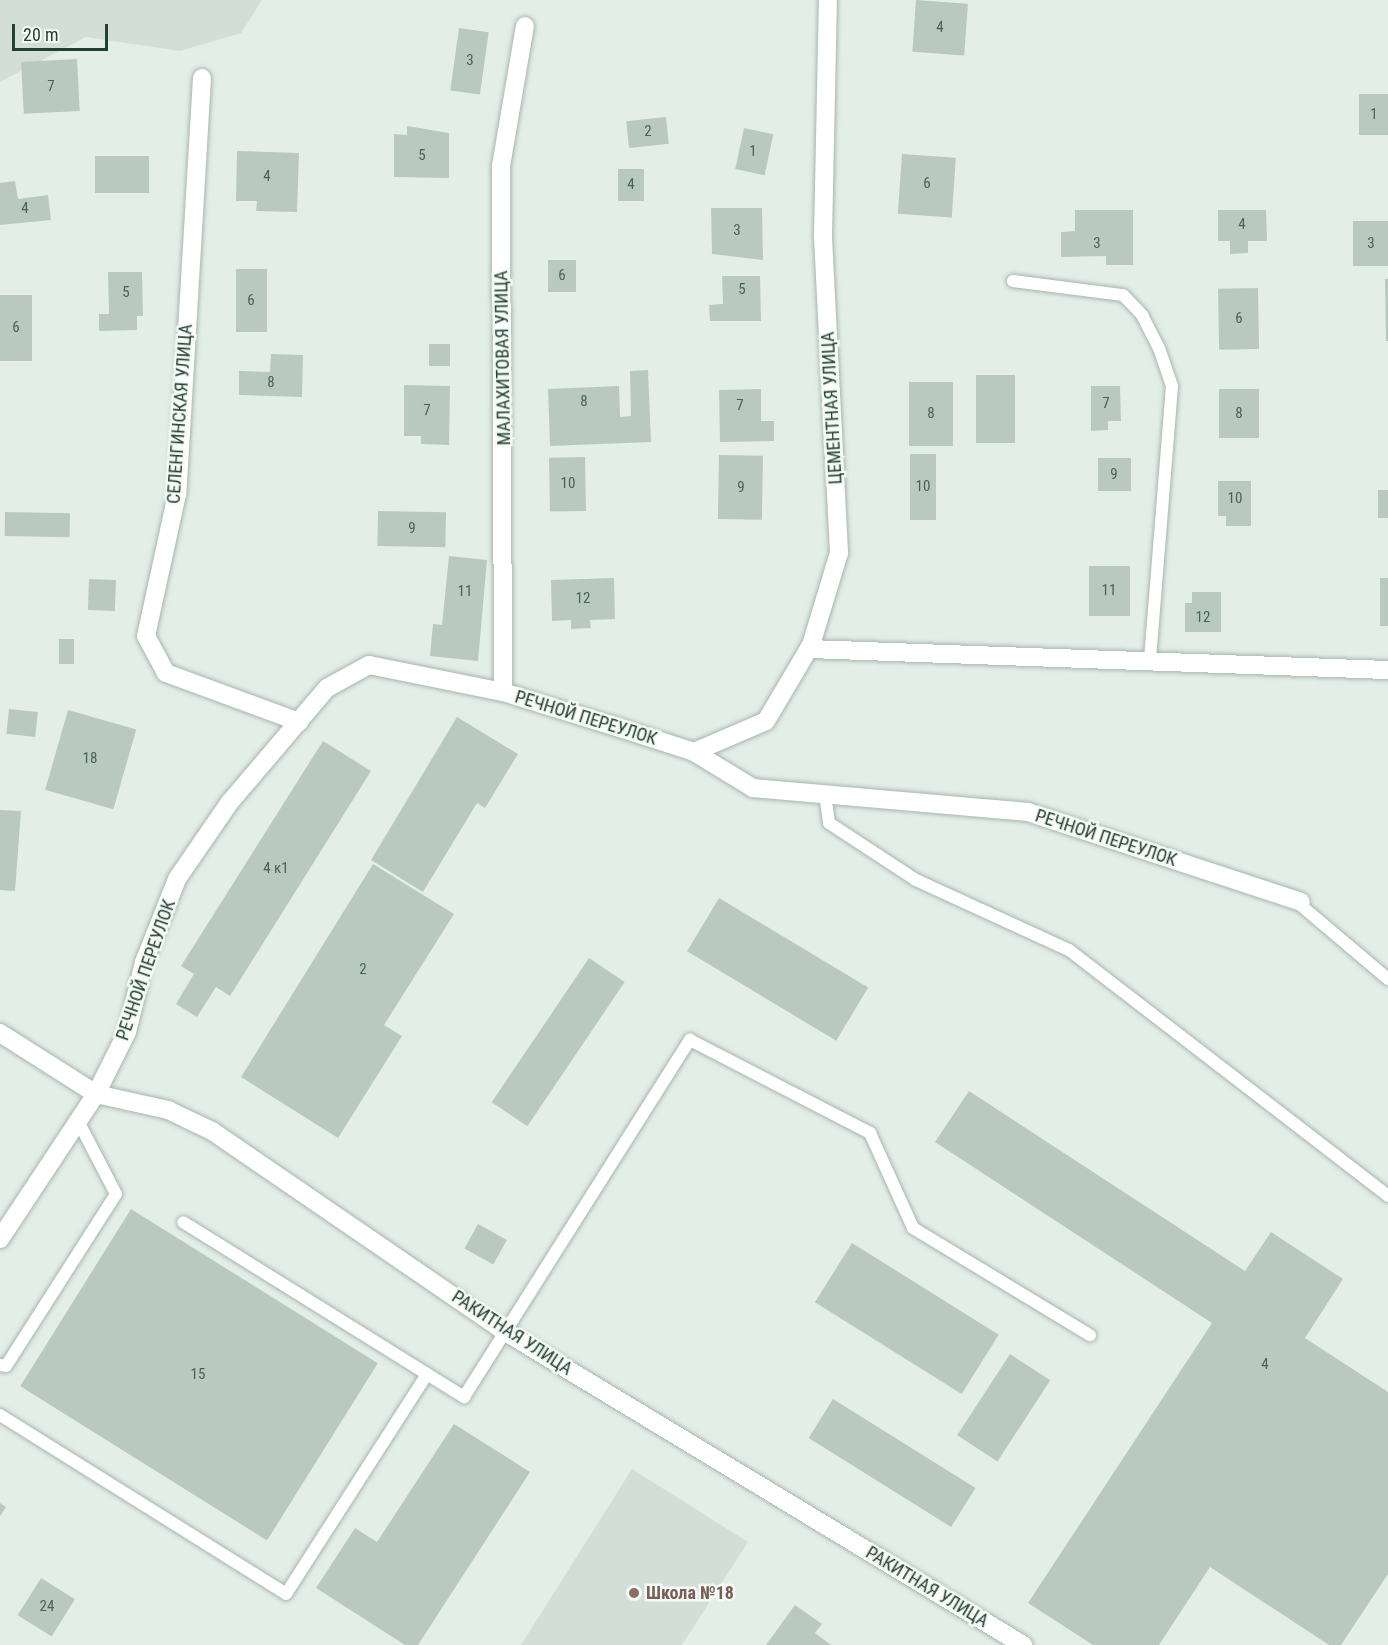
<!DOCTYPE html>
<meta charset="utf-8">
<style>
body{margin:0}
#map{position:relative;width:1388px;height:1645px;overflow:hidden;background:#e4eee8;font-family:"Roboto Condensed",sans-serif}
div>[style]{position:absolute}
.built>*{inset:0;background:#d2ded7}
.building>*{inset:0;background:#b9c9c1;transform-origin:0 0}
.roads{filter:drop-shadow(0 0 2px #a6b6af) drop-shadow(0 0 2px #a6b6af)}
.lane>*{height:12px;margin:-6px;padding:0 6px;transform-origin:6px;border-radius:6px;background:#fff}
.street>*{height:18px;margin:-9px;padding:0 9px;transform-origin:9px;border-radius:9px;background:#fff}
.dots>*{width:16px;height:16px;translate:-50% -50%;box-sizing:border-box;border:3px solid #f5faf7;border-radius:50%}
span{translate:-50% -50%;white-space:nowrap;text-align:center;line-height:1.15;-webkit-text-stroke:5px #f5faf7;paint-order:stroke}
.number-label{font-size:15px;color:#486258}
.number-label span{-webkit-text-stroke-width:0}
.street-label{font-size:18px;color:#234035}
.education-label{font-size:18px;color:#785e54;font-weight:700}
.left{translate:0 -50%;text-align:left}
.scale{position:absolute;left:12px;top:24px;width:96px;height:27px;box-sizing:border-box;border:3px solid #234035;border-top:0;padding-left:8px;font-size:18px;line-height:21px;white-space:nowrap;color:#234035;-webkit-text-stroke:4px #f5faf7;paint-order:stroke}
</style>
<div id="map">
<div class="built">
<i style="clip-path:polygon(0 0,262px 0,241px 33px,180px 51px,86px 37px,0 82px)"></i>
<i style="clip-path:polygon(632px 1469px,748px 1542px,682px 1645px,521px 1645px)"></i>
</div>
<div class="building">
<i style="left:916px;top:0;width:52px;height:52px;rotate:4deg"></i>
<i style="left:459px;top:28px;width:30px;height:63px;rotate:8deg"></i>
<i style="left:77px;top:59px;width:52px;height:56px;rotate:87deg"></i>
<i style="left:1388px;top:94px;width:41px;height:29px;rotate:90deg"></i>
<i style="left:666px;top:117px;width:27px;height:40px;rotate:84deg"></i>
<i style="clip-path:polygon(407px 126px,449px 133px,449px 178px,394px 177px,394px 134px,407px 135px)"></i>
<i style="left:744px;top:128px;width:30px;height:42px;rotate:12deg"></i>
<i style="clip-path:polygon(237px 151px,299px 153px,297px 212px,256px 211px,257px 201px,236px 201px)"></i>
<i style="left:902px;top:154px;width:54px;height:60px;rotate:4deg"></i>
<i style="left:95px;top:156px;width:54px;height:37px"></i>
<i style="left:618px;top:169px;width:26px;height:32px"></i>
<i style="clip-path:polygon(15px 181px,18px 199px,48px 195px,51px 220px,0 225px,0 183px)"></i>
<i style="clip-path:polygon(711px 208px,762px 208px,763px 260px,712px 254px)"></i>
<i style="clip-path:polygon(1075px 210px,1133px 210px,1133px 265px,1106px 265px,1106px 256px,1061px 257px,1061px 232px,1075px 231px)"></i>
<i style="clip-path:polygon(1218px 210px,1266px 210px,1267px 241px,1248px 241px,1248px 253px,1230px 254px,1230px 241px,1218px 241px)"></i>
<i style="left:1388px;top:221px;width:45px;height:35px;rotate:90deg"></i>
<i style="left:576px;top:260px;width:32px;height:28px;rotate:90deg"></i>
<i style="left:236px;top:269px;width:31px;height:63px"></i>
<i style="clip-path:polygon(108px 272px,142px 272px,143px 316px,137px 316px,137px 330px,99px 331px,99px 314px,109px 314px)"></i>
<i style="clip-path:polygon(722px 276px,760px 276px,761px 321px,710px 321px,709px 305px,723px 304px)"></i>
<i style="clip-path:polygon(1385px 279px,1388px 279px,1388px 341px,1386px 341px)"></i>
<i style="left:1258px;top:288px;width:61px;height:40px;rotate:89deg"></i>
<i style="left:0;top:295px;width:32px;height:66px"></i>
<i style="left:429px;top:344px;width:21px;height:22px"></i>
<i style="clip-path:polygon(271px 354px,303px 355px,302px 397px,239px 395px,239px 371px,270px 372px)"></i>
<i style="clip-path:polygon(648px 370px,651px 442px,550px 446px,548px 389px,619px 386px,620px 417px,631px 416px,630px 371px)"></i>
<i style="left:976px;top:375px;width:39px;height:68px"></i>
<i style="left:909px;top:382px;width:44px;height:64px"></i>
<i style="clip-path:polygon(404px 385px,450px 386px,449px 445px,421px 444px,421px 436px,404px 436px)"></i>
<i style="clip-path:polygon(1091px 386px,1120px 386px,1121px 421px,1108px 421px,1108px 430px,1091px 431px)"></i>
<i style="clip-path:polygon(761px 389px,761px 421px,774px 421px,774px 441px,720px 442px,719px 390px)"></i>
<i style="left:1219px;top:389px;width:40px;height:49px"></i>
<i style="left:936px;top:454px;width:66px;height:26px;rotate:90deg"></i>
<i style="left:719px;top:455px;width:44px;height:64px;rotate:1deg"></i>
<i style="left:585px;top:457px;width:54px;height:36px;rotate:89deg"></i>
<i style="left:1131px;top:458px;width:33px;height:33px;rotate:90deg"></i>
<i style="clip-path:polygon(1218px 481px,1251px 481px,1251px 526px,1226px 526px,1226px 516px,1218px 516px)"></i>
<i style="left:1388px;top:490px;width:28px;height:10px;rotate:90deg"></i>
<i style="left:378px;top:511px;width:68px;height:35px;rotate:1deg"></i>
<i style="left:5px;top:512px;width:65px;height:24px;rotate:1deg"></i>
<i style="clip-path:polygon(449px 556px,487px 560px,478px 661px,430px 656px,433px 624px,442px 625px)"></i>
<i style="left:1130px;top:566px;width:50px;height:41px;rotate:90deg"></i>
<i style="clip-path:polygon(614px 578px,615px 619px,590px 620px,591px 628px,571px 629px,571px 620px,552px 621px,551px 580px)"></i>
<i style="left:1380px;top:578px;width:8px;height:48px"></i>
<i style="left:89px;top:579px;width:27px;height:31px;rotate:2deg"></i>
<i style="clip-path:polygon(1192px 592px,1221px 592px,1221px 632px,1185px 632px,1185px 603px,1192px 603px)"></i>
<i style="left:59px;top:639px;width:15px;height:25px"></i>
<i style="left:9px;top:709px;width:29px;height:25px;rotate:6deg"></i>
<i style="left:68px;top:710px;width:71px;height:83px;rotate:16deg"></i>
<i style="clip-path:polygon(457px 717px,518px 754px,485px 808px,477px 803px,423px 892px,371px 860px)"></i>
<i style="clip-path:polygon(323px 741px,371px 771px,230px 996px,216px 987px,197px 1017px,176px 1004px,194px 974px,181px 966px)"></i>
<i style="clip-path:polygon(0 810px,21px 811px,15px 891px,0 890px)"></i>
<i style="clip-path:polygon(373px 864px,454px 914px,384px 1025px,402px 1036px,338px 1138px,241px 1077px)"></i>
<i style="left:719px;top:898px;width:174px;height:62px;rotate:31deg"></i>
<i style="left:589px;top:958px;width:43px;height:174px;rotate:34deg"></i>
<i style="clip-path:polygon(969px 1091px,1245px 1271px,1271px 1232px,1343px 1279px,1305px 1338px,1388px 1392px,1388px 1574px,1341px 1645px,1329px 1645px,1210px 1567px,1159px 1645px,1093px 1645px,1028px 1603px,1212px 1323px,935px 1142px)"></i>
<i style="left:131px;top:1209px;width:291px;height:209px;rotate:32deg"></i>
<i style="left:478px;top:1224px;width:33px;height:28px;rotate:29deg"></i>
<i style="left:852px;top:1243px;width:173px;height:70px;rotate:32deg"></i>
<i style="left:1010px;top:1354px;width:48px;height:97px;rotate:33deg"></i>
<i style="left:833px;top:1399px;width:168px;height:46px;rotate:32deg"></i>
<i style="clip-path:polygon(454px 1424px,530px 1472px,418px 1645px,405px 1645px,316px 1588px,355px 1528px,377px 1542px)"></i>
<i style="clip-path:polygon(0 1503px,6px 1507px,0 1516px)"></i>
<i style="left:41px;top:1578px;width:40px;height:44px;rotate:32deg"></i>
<i style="clip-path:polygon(795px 1605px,822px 1624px,815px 1633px,831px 1645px,766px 1645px)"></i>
</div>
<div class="roads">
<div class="lane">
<i style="left:1013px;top:281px;width:111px;rotate:7.3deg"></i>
<i style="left:1123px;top:295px;width:28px;rotate:46deg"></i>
<i style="left:1142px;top:315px;width:37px;rotate:63deg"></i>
<i style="left:1159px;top:348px;width:40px;rotate:71.1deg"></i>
<i style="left:1172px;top:386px;width:276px;rotate:94.6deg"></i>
<i style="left:825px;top:794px;width:29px;rotate:82deg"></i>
<i style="left:829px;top:823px;width:104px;rotate:33.2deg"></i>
<i style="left:916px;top:880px;width:168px;rotate:24.6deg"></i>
<i style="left:1069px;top:950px;width:403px;rotate:37.6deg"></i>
<i style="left:1298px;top:903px;width:118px;rotate:40.2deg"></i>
<i style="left:0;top:1365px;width:6px;rotate:9deg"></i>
<i style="left:6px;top:1366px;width:204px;rotate:-57.4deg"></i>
<i style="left:116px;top:1194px;width:82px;rotate:-117.5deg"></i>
<i style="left:427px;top:1374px;width:44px;rotate:31.9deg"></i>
<i style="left:464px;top:1397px;width:423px;rotate:-57.7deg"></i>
<i style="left:690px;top:1040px;width:203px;rotate:27.3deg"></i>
<i style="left:870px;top:1133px;width:104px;rotate:65.6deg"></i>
<i style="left:913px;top:1228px;width:207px;rotate:31.2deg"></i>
<i style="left:0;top:1415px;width:337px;rotate:32deg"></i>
<i style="left:286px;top:1594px;width:261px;rotate:-57.3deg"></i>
<i style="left:427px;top:1374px;width:287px;rotate:-148.1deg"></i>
</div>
<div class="street">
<i style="left:202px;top:78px;width:417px;rotate:93.4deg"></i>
<i style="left:177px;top:494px;width:145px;rotate:102.3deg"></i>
<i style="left:146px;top:636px;width:42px;rotate:61.6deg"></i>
<i style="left:166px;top:673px;width:142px;rotate:20.2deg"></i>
<i style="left:809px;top:649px;width:579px;rotate:2.08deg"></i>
<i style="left:503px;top:692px;width:526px;rotate:-90.22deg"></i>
<i style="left:501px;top:166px;width:142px;rotate:-80.3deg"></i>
<i style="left:694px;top:752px;width:78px;rotate:-23.3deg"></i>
<i style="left:766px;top:721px;width:88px;rotate:-59.4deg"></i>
<i style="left:811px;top:645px;width:96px;rotate:-73.1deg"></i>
<i style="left:839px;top:553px;width:318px;rotate:-92.9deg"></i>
<i style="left:823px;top:235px;width:235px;rotate:-88.8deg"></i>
<i style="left:0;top:1033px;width:114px;rotate:32.4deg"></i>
<i style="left:96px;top:1094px;width:74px;rotate:12.5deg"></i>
<i style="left:168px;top:1110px;width:49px;rotate:25.5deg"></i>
<i style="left:212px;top:1131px;width:354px;rotate:34.4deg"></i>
<i style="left:504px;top:1331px;width:607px;rotate:31.17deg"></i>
<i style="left:0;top:1239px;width:174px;rotate:-56.5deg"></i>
<i style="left:96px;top:1094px;width:69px;rotate:-63.4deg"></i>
<i style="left:127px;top:1032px;width:72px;rotate:-76.3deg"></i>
<i style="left:144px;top:962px;width:89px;rotate:-68.3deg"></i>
<i style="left:177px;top:879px;width:93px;rotate:-55.5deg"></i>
<i style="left:230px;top:802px;width:150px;rotate:-49.6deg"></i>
<i style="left:327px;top:688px;width:48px;rotate:-28.7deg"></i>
<i style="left:369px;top:665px;width:137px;rotate:11.4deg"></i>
<i style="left:503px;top:692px;width:126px;rotate:17.1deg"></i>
<i style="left:623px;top:729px;width:75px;rotate:17.9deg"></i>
<i style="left:694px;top:752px;width:69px;rotate:31.4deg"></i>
<i style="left:753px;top:788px;width:276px;rotate:5deg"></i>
<i style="left:1028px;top:812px;width:287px;rotate:18.2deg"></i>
</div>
</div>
<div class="dots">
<i style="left:634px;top:1593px;background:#8d6e63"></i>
</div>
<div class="number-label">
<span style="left:940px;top:28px">4</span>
<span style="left:470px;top:61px">3</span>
<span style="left:51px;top:87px">7</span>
<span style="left:1374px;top:115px">1</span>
<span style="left:648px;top:132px">2</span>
<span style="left:753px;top:152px">1</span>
<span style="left:422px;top:156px">5</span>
<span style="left:267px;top:177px">4</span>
<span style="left:927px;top:184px">6</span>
<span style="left:631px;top:185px">4</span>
<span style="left:25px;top:209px">4</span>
<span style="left:1242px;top:225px">4</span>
<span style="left:737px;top:231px">3</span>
<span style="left:1097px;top:244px">3</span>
<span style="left:1371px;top:244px">3</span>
<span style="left:562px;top:276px">6</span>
<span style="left:742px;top:290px">5</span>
<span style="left:126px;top:293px">5</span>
<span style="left:251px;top:301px">6</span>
<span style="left:1239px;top:319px">6</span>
<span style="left:16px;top:328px">6</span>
<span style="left:271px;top:383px">8</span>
<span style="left:584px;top:402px">8</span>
<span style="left:1106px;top:404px">7</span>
<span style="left:740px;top:406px">7</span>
<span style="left:427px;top:411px">7</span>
<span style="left:931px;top:414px">8</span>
<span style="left:1239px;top:414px">8</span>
<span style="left:1114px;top:475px">9</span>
<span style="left:568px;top:484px">10</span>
<span style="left:923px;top:487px">10</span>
<span style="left:741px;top:488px">9</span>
<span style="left:1235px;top:499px">10</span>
<span style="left:412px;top:529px">9</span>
<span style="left:1109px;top:591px">11</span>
<span style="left:465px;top:592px">11</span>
<span style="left:583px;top:599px">12</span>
<span style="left:1203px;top:618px">12</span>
<span style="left:90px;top:759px">18</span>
<span style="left:276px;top:869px">4 к1</span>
<span style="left:363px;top:970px">2</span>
<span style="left:1265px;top:1365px">4</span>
<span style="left:198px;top:1375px">15</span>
<span style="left:47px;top:1607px">24</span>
</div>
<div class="street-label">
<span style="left:503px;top:358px;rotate:-91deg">МАЛАХИТОВАЯ УЛИЦА</span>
<span style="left:832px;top:408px;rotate:-93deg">ЦЕМЕНТНАЯ УЛИЦА</span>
<span style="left:180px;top:414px;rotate:-86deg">СЕЛЕНГИНСКАЯ УЛИЦА</span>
<span style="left:586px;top:718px;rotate:17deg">РЕЧНОЙ ПЕРЕУЛОК</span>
<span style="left:1106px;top:838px;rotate:18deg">РЕЧНОЙ ПЕРЕУЛОК</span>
<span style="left:146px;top:970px;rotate:-71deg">РЕЧНОЙ ПЕРЕУЛОК</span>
<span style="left:512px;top:1333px;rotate:33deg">РАКИТНАЯ УЛИЦА</span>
<span style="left:927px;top:1587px;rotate:31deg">РАКИТНАЯ УЛИЦА</span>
</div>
<div class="education-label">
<span class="left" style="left:646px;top:1593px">Школа №18</span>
</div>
<div class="scale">20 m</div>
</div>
